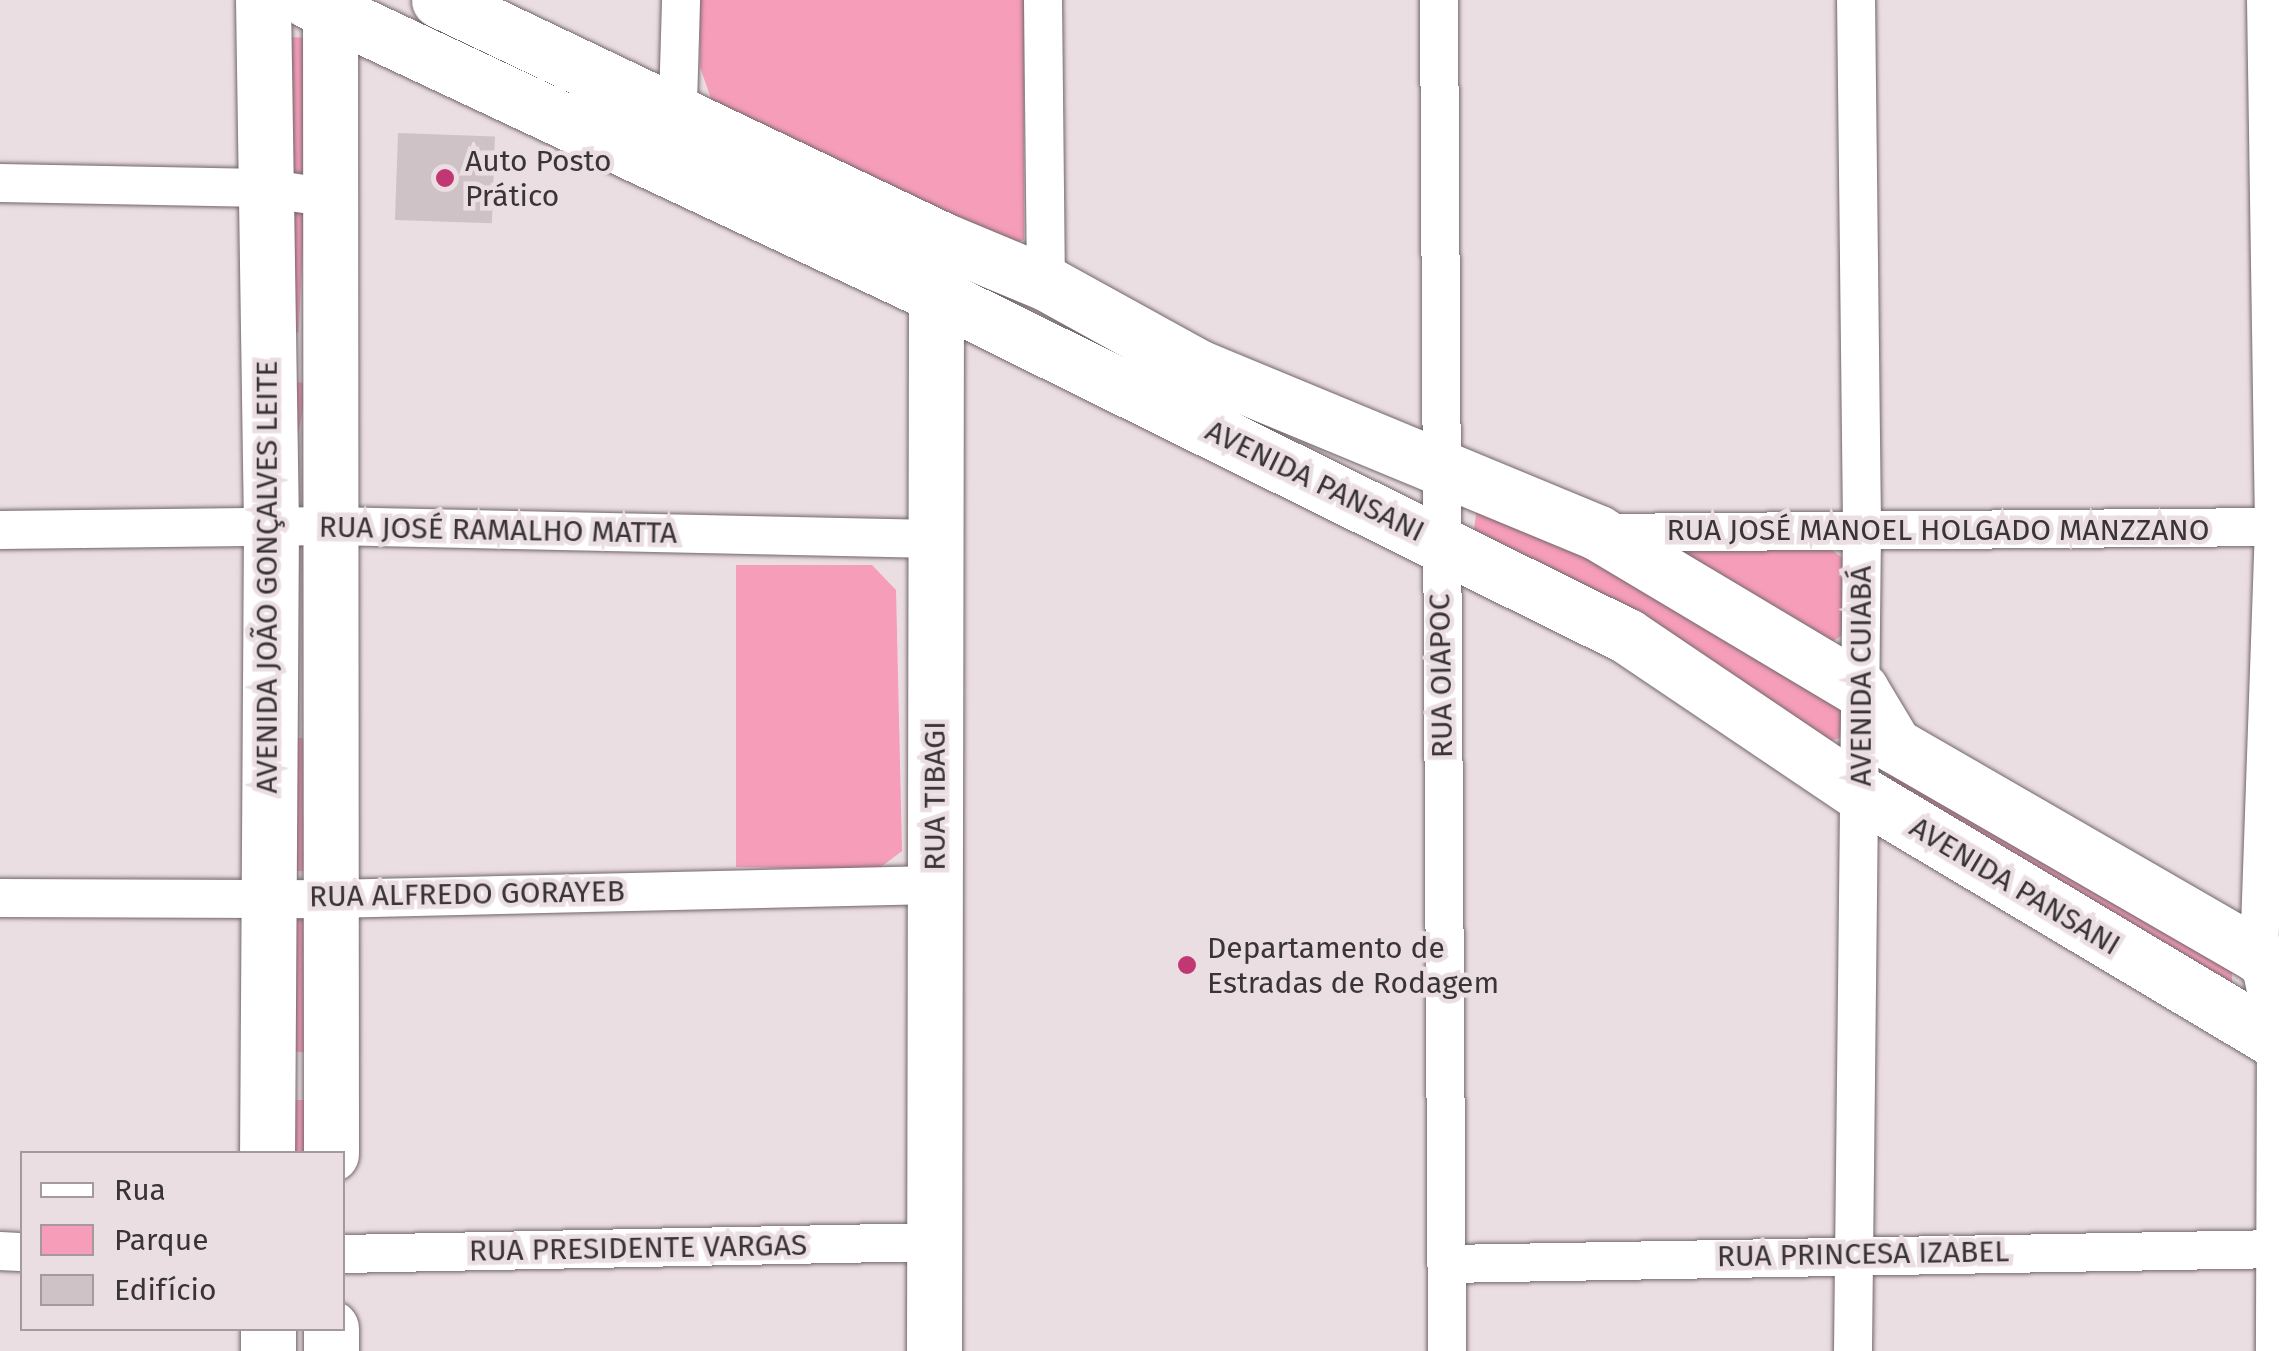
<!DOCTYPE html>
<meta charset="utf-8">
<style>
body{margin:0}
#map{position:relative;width:2279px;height:1351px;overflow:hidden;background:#ebdee2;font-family:"Fira Sans",sans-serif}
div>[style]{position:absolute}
.green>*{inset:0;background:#f59db9;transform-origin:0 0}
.building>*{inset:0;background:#cfc2c6;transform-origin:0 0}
.roads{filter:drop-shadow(0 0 2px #716669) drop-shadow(0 0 2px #716669)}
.street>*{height:38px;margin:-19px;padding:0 19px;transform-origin:19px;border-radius:19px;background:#fff}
.secondary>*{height:55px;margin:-27.5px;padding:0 27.5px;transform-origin:27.5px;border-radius:27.5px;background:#fff}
.dots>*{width:28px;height:28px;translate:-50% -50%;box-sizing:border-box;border:5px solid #ebdee2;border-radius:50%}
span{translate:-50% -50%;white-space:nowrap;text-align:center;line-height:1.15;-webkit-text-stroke:9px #ebdee2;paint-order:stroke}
.poi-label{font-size:30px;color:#393436}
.left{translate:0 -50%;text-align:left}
.street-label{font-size:30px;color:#393436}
.legend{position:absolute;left:20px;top:1151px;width:325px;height:180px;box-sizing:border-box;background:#ebdee2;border:2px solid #a49a9d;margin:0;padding:12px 18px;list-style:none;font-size:30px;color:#393436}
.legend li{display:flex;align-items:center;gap:20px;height:50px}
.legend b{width:50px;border:2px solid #a49a9d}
</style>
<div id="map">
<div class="green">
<i style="clip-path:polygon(700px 0,1024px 0,1024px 240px,999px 248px,714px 107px,700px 67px)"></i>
<i style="clip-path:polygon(287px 37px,311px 38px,306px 174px,288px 172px)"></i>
<i style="left:288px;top:208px;width:17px;height:124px;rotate:3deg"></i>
<i style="left:292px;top:381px;width:16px;height:127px;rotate:11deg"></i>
<i style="clip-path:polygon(1485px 502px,1834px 692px,1847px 719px,1840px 738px,1815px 745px,1473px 536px,1477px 508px)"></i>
<i style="clip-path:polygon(1824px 544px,1849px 563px,1847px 632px,1827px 645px,1686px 562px,1690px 547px)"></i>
<i style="clip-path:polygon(736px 565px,872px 565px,896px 590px,902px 851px,877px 870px,736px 867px)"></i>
<i style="left:294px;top:738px;width:15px;height:133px"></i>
<i style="clip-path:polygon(1890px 772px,2232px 962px,2232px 990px,1885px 784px)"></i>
<i style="clip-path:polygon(304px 909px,307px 1053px,292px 1051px,293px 910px)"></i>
<i style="clip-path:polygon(296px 1100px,309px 1100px,320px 1153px,282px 1153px,282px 1109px)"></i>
</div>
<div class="building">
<i style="left:398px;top:133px;width:97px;height:87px;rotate:2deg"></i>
</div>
<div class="roads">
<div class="street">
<i style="left:1043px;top:0;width:283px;rotate:89.4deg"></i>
<i style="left:1439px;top:0;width:1351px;rotate:89.66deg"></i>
<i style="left:2266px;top:0;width:527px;rotate:89.13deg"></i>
<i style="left:2274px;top:527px;width:429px;rotate:92deg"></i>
<i style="left:2259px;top:956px;width:87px;rotate:78.7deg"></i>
<i style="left:2276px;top:1041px;width:310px;rotate:90.2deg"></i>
<i style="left:677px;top:137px;width:137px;rotate:-88.3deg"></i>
<i style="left:0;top:183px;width:264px;rotate:1.1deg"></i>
<i style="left:264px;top:188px;width:67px;rotate:8.6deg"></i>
<i style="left:0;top:530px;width:330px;rotate:-0.7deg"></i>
<i style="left:330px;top:526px;width:605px;rotate:1.23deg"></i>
<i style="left:1600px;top:533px;width:679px;rotate:-0.51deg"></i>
<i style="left:0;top:898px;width:330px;rotate:0.2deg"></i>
<i style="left:330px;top:899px;width:605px;rotate:-1.33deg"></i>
<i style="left:0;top:1251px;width:22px;rotate:3deg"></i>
<i style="left:342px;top:1254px;width:592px;rotate:-1.16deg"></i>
<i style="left:1447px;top:1264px;width:832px;rotate:-1.03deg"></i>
<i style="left:1853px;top:1351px;width:825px;rotate:-89.37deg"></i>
<i style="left:1862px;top:526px;width:526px;rotate:-90.65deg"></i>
</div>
<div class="secondary">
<i style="left:263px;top:0;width:526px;rotate:89.13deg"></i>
<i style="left:271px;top:526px;width:628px;rotate:90.36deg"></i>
<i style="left:307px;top:0;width:695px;rotate:25.13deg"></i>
<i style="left:936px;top:295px;width:771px;rotate:26.27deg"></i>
<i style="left:1627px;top:636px;width:281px;rotate:34deg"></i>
<i style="left:1860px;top:793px;width:488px;rotate:30.8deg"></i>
<i style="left:330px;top:0;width:1154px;rotate:89.95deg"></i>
<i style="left:439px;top:0;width:560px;rotate:25.47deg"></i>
<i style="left:945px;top:241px;width:109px;rotate:22.6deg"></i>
<i style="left:1046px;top:283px;width:174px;rotate:28.9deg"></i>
<i style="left:1198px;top:367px;width:433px;rotate:22.5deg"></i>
<i style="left:1598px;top:533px;width:306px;rotate:30.8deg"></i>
<i style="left:1861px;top:690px;width:64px;rotate:59deg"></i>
<i style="left:1894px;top:745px;width:422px;rotate:30deg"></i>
<i style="left:2259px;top:956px;width:28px;rotate:44deg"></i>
<i style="left:268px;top:1328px;width:23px;rotate:90deg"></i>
<i style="left:331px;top:1328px;width:23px;rotate:90deg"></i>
<i style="left:934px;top:1351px;width:1056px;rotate:-89.89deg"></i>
<i style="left:936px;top:295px;width:31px;rotate:-81deg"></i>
</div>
</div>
<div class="dots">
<i style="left:445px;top:178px;background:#c03771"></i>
<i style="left:1187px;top:965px;background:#c03771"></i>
</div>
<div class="poi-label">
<span class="left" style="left:465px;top:178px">Auto Posto<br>Prático</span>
<span class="left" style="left:1207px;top:965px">Departamento de<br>Estradas de Rodagem</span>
</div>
<div class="street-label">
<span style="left:1315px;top:481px;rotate:26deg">AVENIDA PANSANI</span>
<span style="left:498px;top:530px;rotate:1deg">RUA JOSÉ RAMALHO MATTA</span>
<span style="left:1938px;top:530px">RUA JOSÉ MANOEL HOLGADO MANZZANO</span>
<span style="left:267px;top:577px;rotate:-90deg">AVENIDA JOÃO GONÇALVES LEITE</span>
<span style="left:1441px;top:676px;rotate:-91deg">RUA OIAPOC</span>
<span style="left:1861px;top:676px;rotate:-90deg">AVENIDA CUIABÁ</span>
<span style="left:935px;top:796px;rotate:-90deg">RUA TIBAGI</span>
<span style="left:2015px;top:886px;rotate:31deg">AVENIDA PANSANI</span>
<span style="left:467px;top:894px;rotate:-1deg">RUA ALFREDO GORAYEB</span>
<span style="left:638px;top:1248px;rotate:-1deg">RUA PRESIDENTE VARGAS</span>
<span style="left:1863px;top:1254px;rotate:-1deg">RUA PRINCESA IZABEL</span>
</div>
<ul class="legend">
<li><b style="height:12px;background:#fff"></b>Rua</li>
<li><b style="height:28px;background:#f59db9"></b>Parque</li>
<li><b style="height:28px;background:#cfc2c6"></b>Edifício</li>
</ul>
</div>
